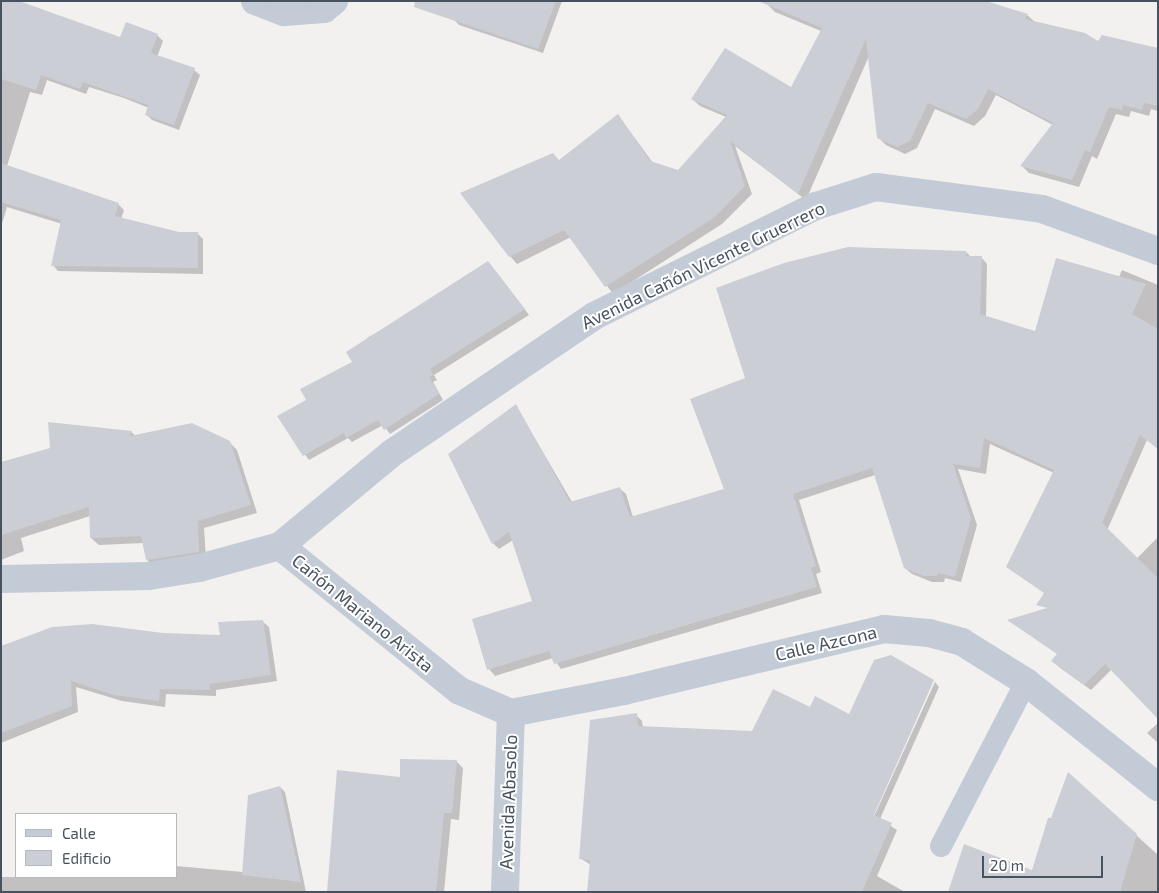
<!DOCTYPE html>
<meta charset="utf-8">
<style>
body{margin:0}
#map{position:relative;width:1159px;height:893px;overflow:hidden;background:#f3f0f0;font-family:"Exo 2",sans-serif}
div>[style]{position:absolute}
.shadow>*{inset:0;background:#0003}
.building>*{inset:0;background:#ccced6}
.lane>*{height:22px;margin:-11px;padding:0 11px;transform-origin:11px;border-radius:11px;background:#c3cbd6}
.street>*{height:28px;margin:-14px;padding:0 14px;transform-origin:14px;border-radius:14px;background:#c3cbd6}
span{translate:-50% -50%;white-space:nowrap;text-align:center;line-height:1.15;-webkit-text-stroke:4px #fff;paint-order:stroke}
.street-label{font-size:18px;color:#47525f}
.frame{position:absolute;inset:0;border:2px solid #47525f;pointer-events:none}
.legend{position:absolute;left:15px;top:813px;width:162px;height:65px;box-sizing:border-box;background:#fff;border:1px solid #b5babf;margin:0;padding:6px 9px;list-style:none;font-size:15px;color:#47525f}
.legend li{display:flex;align-items:center;gap:10px;height:25px}
.legend b{width:25px;border:1px solid #b5babf}
.scale{position:absolute;left:982px;top:856px;width:121px;height:22px;box-sizing:border-box;border:2px solid #47525f;border-top:0;padding-left:6px;font-size:15px;line-height:18px;white-space:nowrap;color:#47525f;-webkit-text-stroke:4px #fff;paint-order:stroke}
</style>
<div id="map">
<div class="shadow">
<i style="clip-path:polygon(1px 1px,121px 38px,157px 35px,163px 41px,157px 57px,194px 70px,200px 75px,179px 130px,152px 120px,146px 114px,149px 108px,124px 98px,89px 87px,86px 94px,47px 80px,42px 95px,30px 92px,7px 166px,118px 204px,124px 210px,121px 219px,179px 233px,197px 233px,203px 239px,203px 274px,58px 271px,53px 265px,62px 224px,7px 207px,1px 227px)"></i>
<i style="clip-path:polygon(460px 1px,562px 1px,543px 53px,459px 25px,454px 20px)"></i>
<i style="clip-path:polygon(768px 5px,1027px 15px,1035px 22px,1098px 42px,1158px 53px,1158px 111px,1151px 109px,1149px 116px,1131px 111px,1129px 117px,1116px 114px,1097px 159px,1092px 156px,1079px 187px,1029px 173px,1022px 166px,1053px 125px,996px 95px,985px 116px,974px 126px,935px 109px,917px 148px,905px 154px,886px 145px,878px 137px,869px 56px,806px 200px,735px 146px,752px 194px,722px 224px,613px 294px,571px 237px,517px 264px,510px 256px,560px 161px,618px 115px,653px 163px,679px 172px,726px 117px,700px 106px,692px 99px,791px 89px,821px 31px,775px 12px)"></i>
<i style="clip-path:polygon(966px 252px,971px 257px,981px 257px,987px 264px,986px 317px,1036px 332px,1119px 277px,1122px 270px,1158px 285px,1158px 448px,1147px 440px,1071px 612px,1008px 566px,1054px 473px,990px 444px,986px 474px,958px 469px,977px 525px,961px 582px,945px 578px,944px 582px,932px 582px,912px 574px,905px 568px,875px 475px,799px 500px,821px 572px,816px 574px,822px 593px,561px 669px,553px 658px,495px 676px,489px 669px,534px 602px,513px 540px,499px 549px,493px 543px,516px 406px,572px 502px,619px 488px,626px 494px,633px 517px,725px 489px,746px 379px)"></i>
<i style="clip-path:polygon(493px 268px,529px 315px,434px 375px,437px 380px,433px 382px,443px 400px,390px 434px,383px 425px,352px 442px,348px 438px,309px 460px,278px 417px,308px 401px,354px 363px,369px 341px,367px 338px)"></i>
<i style="clip-path:polygon(131px 432px,136px 436px,229px 442px,237px 450px,257px 513px,204px 528px,206px 559px,154px 567px,147px 560px,143px 543px,99px 545px,91px 538px,90px 516px,21px 538px,24px 551px,1px 560px,1px 464px)"></i>
<i style="clip-path:polygon(1158px 537px,1158px 717px,1112px 669px,1091px 690px,1059px 667px,1058px 655px,1050px 647px)"></i>
<i style="clip-path:polygon(262px 621px,269px 627px,277px 681px,216px 690px,216px 696px,166px 694px,165px 707px,122px 701px,76px 687px,78px 712px,1px 743px,1px 647px,163px 635px,221px 636px)"></i>
<i style="clip-path:polygon(935px 682px,939px 687px,880px 819px,897px 830px,877px 876px,905px 892px,589px 892px,591px 865px,580px 858px,636px 715px,642px 721px,643px 728px,872px 821px)"></i>
<i style="clip-path:polygon(1158px 723px,1158px 743px,1147px 733px)"></i>
<i style="clip-path:polygon(456px 761px,463px 768px,459px 820px,451px 819px,444px 892px,328px 892px,401px 779px)"></i>
<i style="clip-path:polygon(1069px 774px,1158px 855px,1158px 892px,949px 892px,1033px 872px)"></i>
<i style="clip-path:polygon(280px 787px,285px 792px,306px 892px,1px 892px,1px 877px,176px 877px,176px 866px,243px 872px)"></i>
</div>
<div class="building">
<i style="clip-path:polygon(1px 1px,19px 1px,120px 37px,126px 22px,158px 34px,151px 53px,195px 68px,174px 125px,145px 115px,148px 105px,83px 82px,80px 89px,41px 75px,36px 90px,1px 79px)"></i>
<i style="clip-path:polygon(415px 1px,556px 1px,538px 49px,414px 7px)"></i>
<i style="clip-path:polygon(758px 1px,986px 1px,1028px 14px,1025px 19px,1085px 33px,1098px 41px,1102px 35px,1158px 48px,1158px 106px,1144px 103px,1142px 110px,1123px 105px,1122px 110px,1109px 107px,1090px 152px,1085px 150px,1072px 180px,1020px 166px,1053px 123px,988px 89px,978px 109px,966px 119px,928px 103px,910px 141px,897px 147px,877px 138px,866px 39px,798px 194px,730px 141px,745px 186px,715px 217px,605px 287px,564px 230px,509px 257px,460px 193px,553px 153px,559px 160px,618px 114px,650px 161px,678px 170px,727px 115px,691px 99px,725px 48px,791px 87px,822px 28px)"></i>
<i style="clip-path:polygon(1px 163px,119px 203px,115px 216px,179px 232px,198px 232px,198px 268px,51px 266px,61px 220px,1px 202px)"></i>
<i style="clip-path:polygon(848px 247px,966px 251px,966px 256px,982px 256px,980px 314px,1035px 331px,1056px 258px,1146px 284px,1132px 314px,1158px 329px,1158px 449px,1140px 435px,1102px 523px,1158px 578px,1158px 719px,1105px 664px,1084px 685px,1051px 661px,1057px 654px,1007px 620px,1047px 608px,1036px 605px,1044px 593px,1006px 567px,1054px 470px,984px 438px,980px 468px,953px 464px,971px 518px,955px 577px,938px 573px,937px 576px,924px 576px,904px 568px,872px 468px,793px 494px,816px 566px,811px 568px,817px 587px,554px 664px,549px 651px,487px 670px,472px 619px,532px 601px,509px 532px,492px 544px,448px 454px,516px 404px,570px 502px,620px 487px,630px 517px,724px 489px,690px 399px,745px 378px,716px 288px,784px 263px)"></i>
<i style="clip-path:polygon(488px 261px,525px 309px,430px 369px,433px 375px,429px 377px,439px 394px,384px 430px,378px 420px,346px 438px,344px 433px,303px 456px,277px 416px,306px 400px,300px 389px,352px 362px,346px 352px)"></i>
<i style="clip-path:polygon(48px 422px,132px 431px,130px 436px,192px 423px,230px 441px,251px 505px,198px 521px,199px 552px,146px 560px,141px 536px,90px 538px,89px 507px,1px 535px,1px 462px,50px 448px)"></i>
<i style="clip-path:polygon(263px 620px,271px 675px,210px 684px,210px 690px,160px 689px,159px 701px,114px 695px,71px 681px,72px 706px,1px 733px,1px 646px,52px 627px,92px 624px,163px 633px,220px 635px,218px 622px)"></i>
<i style="clip-path:polygon(891px 655px,934px 680px,874px 815px,892px 823px,862px 892px,587px 892px,590px 860px,579px 859px,590px 720px,637px 713px,638px 726px,752px 731px,773px 689px,810px 707px,815px 696px,849px 714px,874px 660px)"></i>
<i style="clip-path:polygon(400px 759px,457px 760px,452px 813px,444px 813px,436px 892px,327px 892px,337px 770px,400px 777px)"></i>
<i style="clip-path:polygon(1068px 772px,1137px 834px,1120px 892px,948px 892px,964px 844px,1032px 870px,1048px 818px,1051px 818px)"></i>
<i style="clip-path:polygon(280px 786px,301px 882px,242px 875px,248px 795px)"></i>
</div>
<div class="lane">
<i style="left:941px;top:846px;width:185px;rotate:-62.6deg"></i>
</div>
<div class="street">
<i style="left:255px;top:1px;width:31px;rotate:21deg"></i>
<i style="left:284px;top:12px;width:40px;rotate:-4.3deg"></i>
<i style="left:324px;top:9px;width:13px;rotate:-39deg"></i>
<i style="left:280px;top:546px;width:231px;rotate:38.9deg"></i>
<i style="left:460px;top:691px;width:56px;rotate:23.3deg"></i>
<i style="left:1px;top:579px;width:148px;rotate:-1.2deg"></i>
<i style="left:149px;top:576px;width:51px;rotate:-9.1deg"></i>
<i style="left:199px;top:568px;width:84px;rotate:-15.2deg"></i>
<i style="left:280px;top:546px;width:146px;rotate:-39.7deg"></i>
<i style="left:392px;top:453px;width:244px;rotate:-34.1deg"></i>
<i style="left:594px;top:316px;width:248px;rotate:-26.4deg"></i>
<i style="left:816px;top:206px;width:63px;rotate:-17.6deg"></i>
<i style="left:876px;top:187px;width:167px;rotate:7.5deg"></i>
<i style="left:1042px;top:209px;width:123px;rotate:19.9deg"></i>
<i style="left:511px;top:713px;width:115px;rotate:-11deg"></i>
<i style="left:624px;top:691px;width:267px;rotate:-13.4deg"></i>
<i style="left:884px;top:629px;width:45px;rotate:5.1deg"></i>
<i style="left:929px;top:633px;width:34px;rotate:15deg"></i>
<i style="left:962px;top:642px;width:75px;rotate:32deg"></i>
<i style="left:1026px;top:682px;width:169px;rotate:38.5deg"></i>
<i style="left:505px;top:892px;width:179px;rotate:-88.1deg"></i>
</div>
<div class="street-label">
<span style="left:703px;top:265px;rotate:-26deg">Avenida Cañón Vicente Gruerrero</span>
<span style="left:363px;top:613px;rotate:39deg">Cañón Mariano Arista</span>
<span style="left:826px;top:643px;rotate:-13deg">Calle Azcona</span>
<span style="left:508px;top:802px;rotate:-88deg">Avenida Abasolo</span>
</div>
<div class="frame"></div>
<ul class="legend">
<li><b style="height:6px;background:#c3cbd6"></b>Calle</li>
<li><b style="height:14px;background:#ccced6"></b>Edificio</li>
</ul>
<div class="scale">20 m</div>
</div>
